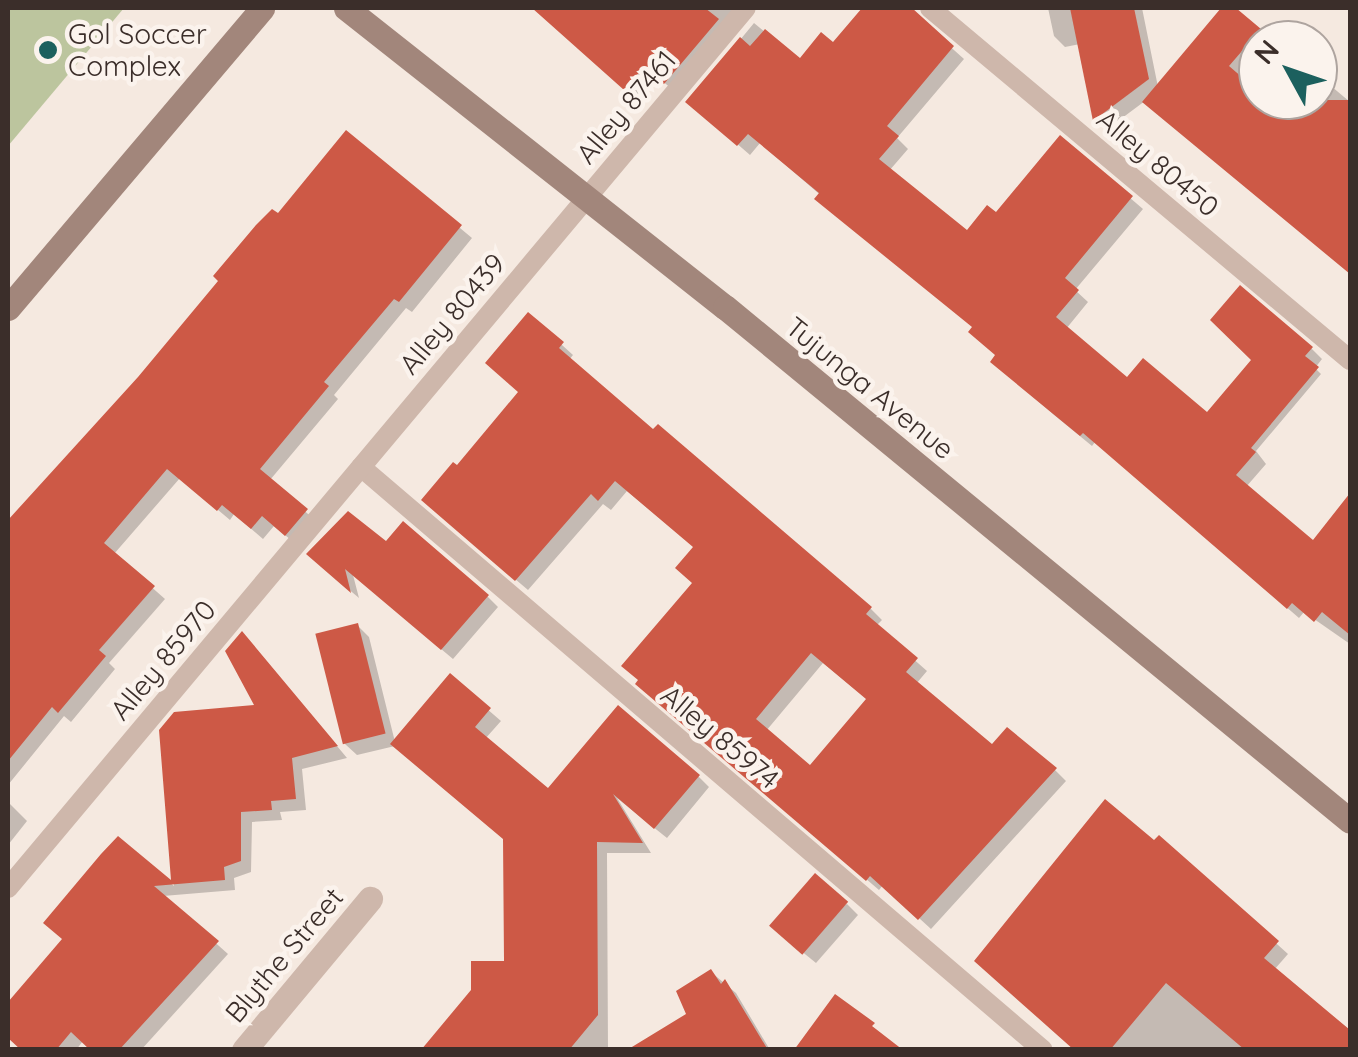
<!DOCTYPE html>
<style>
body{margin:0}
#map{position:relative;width:1358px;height:1057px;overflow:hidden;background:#f5e9e0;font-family:Quicksand,sans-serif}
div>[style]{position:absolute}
.green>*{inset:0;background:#bcc59e}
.shadow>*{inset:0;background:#0003}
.building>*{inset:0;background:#cd5946;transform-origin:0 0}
.lane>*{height:20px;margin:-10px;padding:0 10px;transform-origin:10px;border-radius:10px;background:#ceb7ab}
.street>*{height:25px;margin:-12.5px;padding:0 12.5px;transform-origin:12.5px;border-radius:12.5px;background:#ceb7ab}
.secondary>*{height:25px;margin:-12.5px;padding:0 12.5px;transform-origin:12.5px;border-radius:12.5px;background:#a2867b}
.dots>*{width:28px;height:28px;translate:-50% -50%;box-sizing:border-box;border:5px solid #fbf3ed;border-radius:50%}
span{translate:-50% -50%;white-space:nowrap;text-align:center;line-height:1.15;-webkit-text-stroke:9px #fbf3ed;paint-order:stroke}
.poi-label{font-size:28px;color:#3b2e2a}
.left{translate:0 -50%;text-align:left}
.street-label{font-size:28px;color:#3b2e2a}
.frame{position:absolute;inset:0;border:10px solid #3b2e2a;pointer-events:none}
.north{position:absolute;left:1238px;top:20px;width:100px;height:100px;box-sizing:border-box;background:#fbf3ed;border:2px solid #aea49f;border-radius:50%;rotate:310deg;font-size:28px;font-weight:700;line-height:40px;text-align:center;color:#3b2e2a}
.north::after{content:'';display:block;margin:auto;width:35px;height:45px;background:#1c605e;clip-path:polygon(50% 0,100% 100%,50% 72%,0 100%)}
</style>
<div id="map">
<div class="green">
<i style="clip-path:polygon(8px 8px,124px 8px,8px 146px)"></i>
</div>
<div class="shadow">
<i style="clip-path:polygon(533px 8px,735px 8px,677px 93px,656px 76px,636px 99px)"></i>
<i style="clip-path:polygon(865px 8px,907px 8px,964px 59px,897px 138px,908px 149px,889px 171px,968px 234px,996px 216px,1061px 139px,1143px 209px,1075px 290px,1088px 302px,1066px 329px,1127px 380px,1208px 415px,1311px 348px,1322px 359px,1315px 368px,1321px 374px,1256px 451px,1266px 464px,1246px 487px,1313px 543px,1334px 518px,1350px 532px,1350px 644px,1304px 612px,1299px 618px,1095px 442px,1092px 446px,1053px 414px,1004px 372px,998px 356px,975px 328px,760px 143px,750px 155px,689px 102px,754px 23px,800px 61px,833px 45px)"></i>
<i style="clip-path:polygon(1048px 8px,1142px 8px,1158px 87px,1224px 8px,1232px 8px,1267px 40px,1258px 40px,1258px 100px,1318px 100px,1318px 75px,1350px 102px,1350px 273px,1145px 101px,1106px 130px,1095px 119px,1080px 44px,1065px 47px,1054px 36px)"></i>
<i style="clip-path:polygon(346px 133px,472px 238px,412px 312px,406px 308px,334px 395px,338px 399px,270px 480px,317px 522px,297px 545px,274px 526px,263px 539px,234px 514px,230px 520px,180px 478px,114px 554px,165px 599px,109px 663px,115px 669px,71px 722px,64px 716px,8px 785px,8px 543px)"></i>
<i style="clip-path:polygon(evenodd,529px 315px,573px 355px,569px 360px,654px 433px,658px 427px,871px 609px,882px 620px,876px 626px,927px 671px,916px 684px,993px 748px,1055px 770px,1066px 781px,931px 929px,883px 885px,879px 890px,650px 694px,695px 584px,695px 548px,627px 491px,611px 510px,603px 504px,528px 590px,435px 511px,457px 469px,521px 393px,529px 315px,823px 663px,868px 700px,811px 769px,766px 731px,823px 663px)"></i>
<i style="clip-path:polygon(387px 544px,487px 596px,498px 607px,453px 659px,353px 575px,359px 598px,320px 565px)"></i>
<i style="clip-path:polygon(358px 626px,369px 637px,395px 742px,450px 677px,501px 721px,485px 739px,548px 791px,698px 776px,709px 787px,667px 838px,617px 798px,651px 853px,607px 853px,608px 1050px,424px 1050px,507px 963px,505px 840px,395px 746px,357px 755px,345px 744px)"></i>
<i style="clip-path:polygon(253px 645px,347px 758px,302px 769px,306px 810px,280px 812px,282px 820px,252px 822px,251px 872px,234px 878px,235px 890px,163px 896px,228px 954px,141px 1050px,93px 1050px,83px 1041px,76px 1050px,23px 1050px,8px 1036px,8px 1005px,65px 940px,119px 839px,174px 886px,161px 731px,258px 707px)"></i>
<i style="clip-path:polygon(8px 802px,27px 821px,8px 845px)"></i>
<i style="clip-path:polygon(1159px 838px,1288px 954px,1274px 970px,1350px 1030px,1350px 1050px,1069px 1050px)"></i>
<i style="clip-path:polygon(847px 904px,858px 915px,816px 963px,784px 937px)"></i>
<i style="clip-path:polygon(711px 972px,736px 993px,770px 1050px,632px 1050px,690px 1015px)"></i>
</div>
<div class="building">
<i style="clip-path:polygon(532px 8px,705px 8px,719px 19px,664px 84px,644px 67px,624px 90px)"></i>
<i style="clip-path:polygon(862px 8px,912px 8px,954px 46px,887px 126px,899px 136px,879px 159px,967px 230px,987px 205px,996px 212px,1060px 135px,1133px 196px,1065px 278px,1079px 290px,1056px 317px,1127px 377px,1143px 358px,1207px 412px,1251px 360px,1210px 320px,1240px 285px,1313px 347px,1305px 356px,1319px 367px,1251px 448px,1256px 452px,1236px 475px,1313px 540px,1350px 493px,1350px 635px,1322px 612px,1314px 622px,1292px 603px,1287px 609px,1083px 433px,1080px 436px,990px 362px,995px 355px,968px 332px,972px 327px,814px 199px,819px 193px,748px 134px,737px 146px,685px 102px,740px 37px,750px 46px,765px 29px,800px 58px,821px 32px,833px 42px)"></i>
<i style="clip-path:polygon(1070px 8px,1134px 8px,1149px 79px,1093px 121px)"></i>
<i style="clip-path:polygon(1221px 8px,1236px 8px,1261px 29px,1229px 66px,1258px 91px,1258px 100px,1350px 100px,1350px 274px,1142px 102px)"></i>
<i style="clip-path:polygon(346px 130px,462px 225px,399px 302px,394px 299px,324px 382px,329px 386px,260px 469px,308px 509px,285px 536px,262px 516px,251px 529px,222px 505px,217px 511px,167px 469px,104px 543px,155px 586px,99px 650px,106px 656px,58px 713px,52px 707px,8px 761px,8px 520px,138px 377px,218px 281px,213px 276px,256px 225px,272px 209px,278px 213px)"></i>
<i style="clip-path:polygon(evenodd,528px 312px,564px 342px,559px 348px,653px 429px,658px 424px,872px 607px,866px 614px,918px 658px,906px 672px,992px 744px,1007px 727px,1057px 768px,918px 920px,870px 876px,866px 881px,635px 684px,638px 680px,621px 666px,692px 583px,675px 568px,693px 547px,615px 481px,598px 501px,591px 494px,515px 581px,421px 500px,453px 462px,457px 465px,518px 392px,485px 363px,528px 312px,811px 653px,866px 699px,810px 765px,756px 719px,811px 653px)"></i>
<i style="clip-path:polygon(348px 511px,386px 541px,403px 521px,489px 595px,441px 650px,345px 569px,351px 593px,306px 554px)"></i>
<i style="left:358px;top:623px;width:114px;height:44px;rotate:76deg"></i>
<i style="clip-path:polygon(242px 631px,338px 746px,292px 758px,296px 799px,271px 801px,272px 810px,241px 812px,241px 861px,224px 867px,225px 880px,154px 886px,219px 941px,119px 1050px,90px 1050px,71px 1032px,56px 1050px,21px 1050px,8px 1038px,8px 1002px,62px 939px,43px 923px,101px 854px,118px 836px,171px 880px,159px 730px,174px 712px,254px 705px,225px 651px)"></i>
<i style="clip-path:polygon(450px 673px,491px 708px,475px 727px,548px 788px,618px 705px,700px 775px,654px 829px,613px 794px,643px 843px,597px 842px,598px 1015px,569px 1050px,421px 1050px,471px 990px,471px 961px,504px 961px,503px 839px,390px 744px)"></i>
<i style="clip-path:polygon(1105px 799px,1154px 840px,1159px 835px,1279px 941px,1264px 958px,1350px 1030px,1350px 1050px,1245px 1050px,1166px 983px,1110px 1050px,1074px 1050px,974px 961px)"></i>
<i style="left:815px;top:873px;width:44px;height:70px;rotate:41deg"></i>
<i style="clip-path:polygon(711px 969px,721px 984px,725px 979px,768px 1050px,627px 1050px,686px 1014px,676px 991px)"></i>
<i style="clip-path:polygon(835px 994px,875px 1023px,872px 1026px,903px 1050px,794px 1050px)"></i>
</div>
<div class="lane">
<i style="left:930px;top:8px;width:548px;rotate:39.97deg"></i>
<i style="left:361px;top:467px;width:897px;rotate:40.53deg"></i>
<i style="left:8px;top:888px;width:1148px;rotate:-50.02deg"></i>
</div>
<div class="street">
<i style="left:244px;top:1050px;width:197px;rotate:-50.2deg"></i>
</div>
<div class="secondary">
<i style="left:346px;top:8px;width:483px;rotate:38.3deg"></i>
<i style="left:725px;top:307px;width:809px;rotate:39.43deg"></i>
<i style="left:8px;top:308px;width:393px;rotate:-49.7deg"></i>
</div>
<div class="dots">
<i style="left:48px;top:50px;background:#1c605e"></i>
</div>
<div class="poi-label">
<span class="left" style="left:68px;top:50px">Gol Soccer<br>Complex</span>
</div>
<div class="street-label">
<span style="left:626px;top:107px;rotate:-50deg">Alley 87461</span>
<span style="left:1158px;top:163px;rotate:40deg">Alley 80450</span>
<span style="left:452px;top:314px;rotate:-50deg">Alley 80439</span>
<span style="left:870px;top:388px;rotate:39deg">Tujunga Avenue</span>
<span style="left:163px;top:660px;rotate:-50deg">Alley 85970</span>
<span style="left:720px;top:737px;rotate:40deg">Alley 85974</span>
<span style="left:284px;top:955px;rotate:-50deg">Blythe Street</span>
</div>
<div class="frame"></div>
<div class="north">N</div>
</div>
